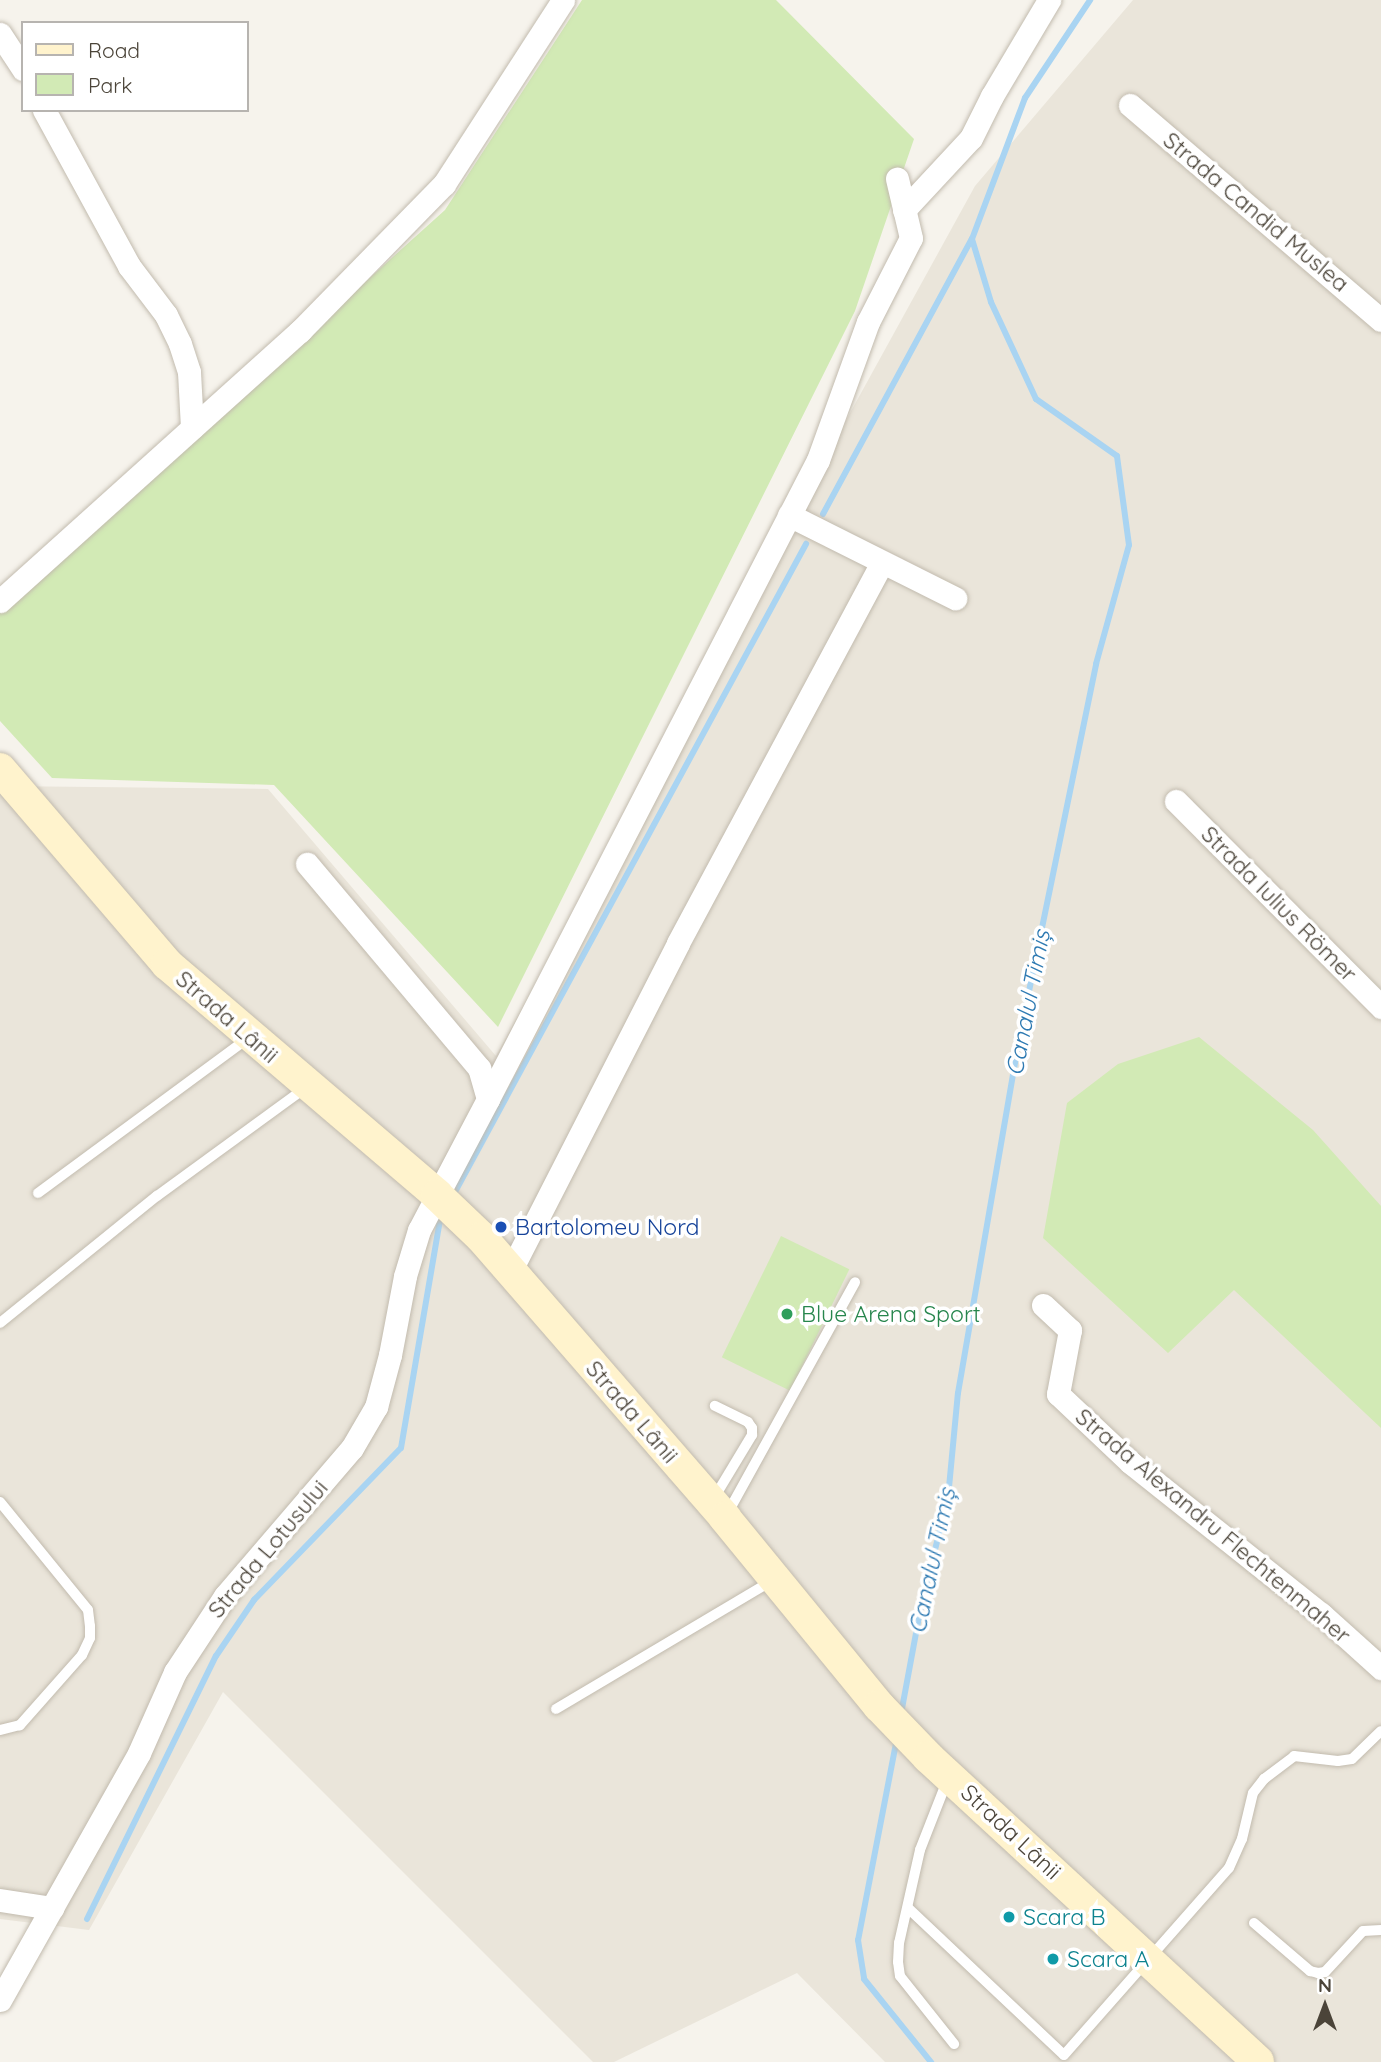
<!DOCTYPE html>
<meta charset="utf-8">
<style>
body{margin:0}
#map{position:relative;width:1381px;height:2062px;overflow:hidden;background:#f6f3ec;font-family:Quicksand,sans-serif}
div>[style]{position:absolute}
.residential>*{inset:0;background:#eae5da}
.green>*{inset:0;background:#d2eab5;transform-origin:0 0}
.stream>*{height:6px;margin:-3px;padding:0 3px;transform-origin:3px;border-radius:3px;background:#a9d4f2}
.roads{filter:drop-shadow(0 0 2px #c2bbae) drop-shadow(0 0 2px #c2bbae)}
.service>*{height:10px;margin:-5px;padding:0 5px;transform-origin:5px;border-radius:5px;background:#fff}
.minor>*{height:23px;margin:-11.5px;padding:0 11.5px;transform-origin:11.5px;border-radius:11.5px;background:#fff}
.secondary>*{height:32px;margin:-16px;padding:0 16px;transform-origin:16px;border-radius:16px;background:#fff3cd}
.dots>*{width:19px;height:19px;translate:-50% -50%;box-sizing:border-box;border:4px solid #fff;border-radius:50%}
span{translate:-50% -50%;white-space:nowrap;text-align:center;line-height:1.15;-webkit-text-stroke:7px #fff;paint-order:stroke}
.street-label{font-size:23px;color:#4b4439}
.transit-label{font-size:23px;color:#164399}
.left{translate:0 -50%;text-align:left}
.leisure-label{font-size:23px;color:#27864d}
.culture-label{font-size:23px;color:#0d838f}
.water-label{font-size:24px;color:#2e7ab2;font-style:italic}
.legend{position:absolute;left:21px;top:21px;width:228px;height:91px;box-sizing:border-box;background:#fff;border:2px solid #b7b4b0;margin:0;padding:9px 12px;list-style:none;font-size:21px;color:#4b4439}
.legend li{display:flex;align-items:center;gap:14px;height:35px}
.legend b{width:35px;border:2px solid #b7b4b0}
.north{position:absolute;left:1290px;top:1971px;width:70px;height:70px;-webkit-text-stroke:5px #fff;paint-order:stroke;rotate:0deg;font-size:19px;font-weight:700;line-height:28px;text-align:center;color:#4b4439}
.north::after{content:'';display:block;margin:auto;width:24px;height:32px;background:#4b4439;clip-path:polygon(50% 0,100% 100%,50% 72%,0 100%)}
</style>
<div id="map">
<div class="residential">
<i style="clip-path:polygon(1133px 0,1381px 0,1381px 2062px,885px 2062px,797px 1973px,614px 2062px,593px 2062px,223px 1692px,89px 1930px,0 1919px,0 786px,268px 789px,496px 1056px,975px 186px)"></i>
</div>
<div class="green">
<i style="clip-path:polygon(582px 0,776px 0,914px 139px,855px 311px,498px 1027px,274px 785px,52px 778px,0 721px,0 611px,445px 210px)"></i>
<i style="clip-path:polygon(1199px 1037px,1313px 1130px,1381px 1206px,1381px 1428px,1234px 1290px,1168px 1353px,1043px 1238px,1067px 1103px,1118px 1064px)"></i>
<i style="left:781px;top:1236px;width:76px;height:135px;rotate:26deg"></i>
</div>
<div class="stream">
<i style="left:823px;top:514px;width:313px;rotate:-61.6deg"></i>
<i style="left:456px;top:1190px;width:735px;rotate:-61.55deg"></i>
<i style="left:901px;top:1714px;width:115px;rotate:-79.5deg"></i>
<i style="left:922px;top:1601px;width:106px;rotate:-75.8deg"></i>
<i style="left:948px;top:1498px;width:105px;rotate:-84.6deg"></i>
<i style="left:958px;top:1393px;width:363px;rotate:-80.2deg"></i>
<i style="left:1020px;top:1035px;width:379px;rotate:-78.4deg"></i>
<i style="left:1096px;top:664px;width:123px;rotate:-74.5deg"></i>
<i style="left:1129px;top:545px;width:90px;rotate:-97.7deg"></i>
<i style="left:1117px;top:456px;width:99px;rotate:-144.9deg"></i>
<i style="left:1036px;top:399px;width:107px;rotate:-114.9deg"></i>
<i style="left:991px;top:302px;width:66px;rotate:-106.8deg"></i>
<i style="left:972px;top:239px;width:151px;rotate:-69.4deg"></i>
<i style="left:1025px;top:98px;width:118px;rotate:-56.4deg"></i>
<i style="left:897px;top:1738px;width:206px;rotate:100.9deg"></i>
<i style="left:858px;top:1940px;width:39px;rotate:81deg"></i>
<i style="left:864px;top:1979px;width:107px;rotate:51.1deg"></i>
<i style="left:87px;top:1919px;width:293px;rotate:-63.9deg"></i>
<i style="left:216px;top:1656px;width:68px;rotate:-55.8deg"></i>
<i style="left:254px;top:1600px;width:211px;rotate:-46deg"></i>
<i style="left:401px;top:1448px;width:230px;rotate:-80.3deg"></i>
</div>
<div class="roads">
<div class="service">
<i style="left:38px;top:1193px;width:260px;rotate:-36.4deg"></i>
<i style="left:0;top:1323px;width:202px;rotate:-39deg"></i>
<i style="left:157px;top:1196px;width:183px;rotate:-36.1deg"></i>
<i style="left:714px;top:1498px;width:74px;rotate:-58.9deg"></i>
<i style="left:752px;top:1435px;width:7px;rotate:-90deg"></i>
<i style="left:752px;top:1428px;width:7px;rotate:-124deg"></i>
<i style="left:748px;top:1422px;width:37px;rotate:-154deg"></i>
<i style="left:0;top:1502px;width:139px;rotate:50.8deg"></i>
<i style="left:88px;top:1610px;width:16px;rotate:83deg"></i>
<i style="left:90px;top:1626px;width:12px;rotate:90deg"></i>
<i style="left:90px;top:1638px;width:19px;rotate:115deg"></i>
<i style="left:82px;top:1655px;width:94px;rotate:131.5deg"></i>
<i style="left:20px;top:1725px;width:21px;rotate:166deg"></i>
<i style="left:726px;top:1516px;width:267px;rotate:-61.1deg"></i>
<i style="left:556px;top:1709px;width:252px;rotate:-30.7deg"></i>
<i style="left:947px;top:1781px;width:74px;rotate:111.4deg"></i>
<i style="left:920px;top:1850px;width:95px;rotate:102.7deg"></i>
<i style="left:899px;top:1943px;width:19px;rotate:93deg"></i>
<i style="left:898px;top:1962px;width:14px;rotate:82deg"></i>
<i style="left:900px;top:1976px;width:87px;rotate:51.5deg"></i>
<i style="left:908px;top:1908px;width:214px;rotate:43.3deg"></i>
<i style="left:1064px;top:2055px;width:249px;rotate:-48.6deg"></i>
<i style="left:1229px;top:1868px;width:32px;rotate:-66deg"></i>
<i style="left:1242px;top:1839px;width:47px;rotate:-76.6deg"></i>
<i style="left:1253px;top:1793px;width:18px;rotate:-52deg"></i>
<i style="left:1264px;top:1779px;width:38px;rotate:-37deg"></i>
<i style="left:1294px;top:1756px;width:44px;rotate:6.5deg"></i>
<i style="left:1338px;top:1761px;width:14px;rotate:-8deg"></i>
<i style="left:1352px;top:1759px;width:40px;rotate:-44deg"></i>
<i style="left:1254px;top:1923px;width:74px;rotate:40.6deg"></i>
<i style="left:1310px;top:1971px;width:8px;rotate:14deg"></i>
<i style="left:1318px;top:1973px;width:7px;rotate:-8deg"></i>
<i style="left:1325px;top:1972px;width:56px;rotate:-47.2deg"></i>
<i style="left:1363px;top:1931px;width:18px;rotate:-3deg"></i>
</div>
<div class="minor">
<i style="left:0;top:34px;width:42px;rotate:56.7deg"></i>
<i style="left:1130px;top:105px;width:330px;rotate:40.6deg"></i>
<i style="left:44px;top:110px;width:178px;rotate:61.4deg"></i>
<i style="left:129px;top:266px;width:61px;rotate:52.9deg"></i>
<i style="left:166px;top:315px;width:32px;rotate:64deg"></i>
<i style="left:180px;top:344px;width:29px;rotate:72deg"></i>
<i style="left:189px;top:372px;width:56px;rotate:86.9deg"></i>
<i style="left:904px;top:210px;width:98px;rotate:-47.1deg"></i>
<i style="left:971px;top:138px;width:47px;rotate:-63.4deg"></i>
<i style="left:992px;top:96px;width:112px;rotate:-59.3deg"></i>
<i style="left:789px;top:515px;width:186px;rotate:26.6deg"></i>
<i style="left:0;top:601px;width:404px;rotate:-42deg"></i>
<i style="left:300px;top:331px;width:206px;rotate:-45.6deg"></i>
<i style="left:444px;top:184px;width:219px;rotate:-57.1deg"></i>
<i style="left:1176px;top:801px;width:291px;rotate:45.1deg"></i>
<i style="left:488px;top:1099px;width:719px;rotate:-62.69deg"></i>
<i style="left:818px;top:460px;width:147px;rotate:-70.1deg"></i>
<i style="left:868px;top:322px;width:94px;rotate:-62.9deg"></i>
<i style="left:911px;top:238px;width:61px;rotate:-103.3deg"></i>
<i style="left:511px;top:1270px;width:367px;rotate:-62.9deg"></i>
<i style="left:678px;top:943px;width:430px;rotate:-61.8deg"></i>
<i style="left:1043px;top:1305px;width:37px;rotate:43deg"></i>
<i style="left:1070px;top:1330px;width:65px;rotate:100.6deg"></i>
<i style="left:1058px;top:1394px;width:100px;rotate:43.4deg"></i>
<i style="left:1131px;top:1463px;width:243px;rotate:38.5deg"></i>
<i style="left:1321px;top:1614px;width:81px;rotate:42deg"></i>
<i style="left:0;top:1900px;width:53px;rotate:8.7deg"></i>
<i style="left:0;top:2000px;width:283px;rotate:-60.6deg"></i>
<i style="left:139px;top:1753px;width:89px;rotate:-66deg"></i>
<i style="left:175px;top:1672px;width:91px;rotate:-56.7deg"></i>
<i style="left:225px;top:1596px;width:195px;rotate:-49.4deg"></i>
<i style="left:352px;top:1448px;width:48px;rotate:-59.7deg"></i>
<i style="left:376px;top:1407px;width:54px;rotate:-74.9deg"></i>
<i style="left:390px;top:1355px;width:80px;rotate:-79.2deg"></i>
<i style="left:405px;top:1276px;width:48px;rotate:-73.1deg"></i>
<i style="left:419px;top:1230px;width:148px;rotate:-62.2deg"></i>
<i style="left:488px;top:1099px;width:32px;rotate:-106deg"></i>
<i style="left:479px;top:1068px;width:267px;rotate:-130.1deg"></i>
</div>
<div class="secondary">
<i style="left:0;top:769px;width:257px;rotate:49.4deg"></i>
<i style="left:167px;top:964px;width:355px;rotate:40.5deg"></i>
<i style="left:437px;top:1195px;width:62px;rotate:43.7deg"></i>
<i style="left:482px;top:1238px;width:371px;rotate:49deg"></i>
<i style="left:725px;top:1518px;width:243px;rotate:50.7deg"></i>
<i style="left:879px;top:1706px;width:71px;rotate:46.1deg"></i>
<i style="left:928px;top:1757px;width:449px;rotate:42.7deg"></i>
</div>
</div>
<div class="dots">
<i style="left:501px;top:1227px;background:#1a4fb4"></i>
<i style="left:787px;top:1314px;background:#2e9e5b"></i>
<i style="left:1009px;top:1917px;background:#0f9aa8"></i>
<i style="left:1053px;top:1959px;background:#0f9aa8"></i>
</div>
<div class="street-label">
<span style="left:1256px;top:212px;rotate:40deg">Strada Candid Muslea</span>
<span style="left:1279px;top:904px;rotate:45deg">Strada Iulius Römer</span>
<span style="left:227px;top:1017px;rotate:41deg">Strada Lânii</span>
<span style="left:632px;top:1412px;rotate:49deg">Strada Lânii</span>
<span style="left:1213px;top:1526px;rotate:40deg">Strada Alexandru Flechtenmaher</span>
<span style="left:268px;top:1549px;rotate:-50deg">Strada Lotusului</span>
<span style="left:1011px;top:1832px;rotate:43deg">Strada Lânii</span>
</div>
<div class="transit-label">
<span class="left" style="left:515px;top:1227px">Bartolomeu Nord</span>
</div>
<div class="leisure-label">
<span class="left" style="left:801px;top:1314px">Blue Arena Sport</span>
</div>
<div class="culture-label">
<span class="left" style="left:1023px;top:1917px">Scara B</span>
<span class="left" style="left:1067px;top:1959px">Scara A</span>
</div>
<div class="water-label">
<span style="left:1028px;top:1003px;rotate:-79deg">Canalul Timiș</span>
<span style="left:932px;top:1561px;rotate:-78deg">Canalul Timiș</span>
</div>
<ul class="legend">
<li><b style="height:9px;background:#fff3cd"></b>Road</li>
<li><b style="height:19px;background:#d2eab5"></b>Park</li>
</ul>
<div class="north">N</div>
</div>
